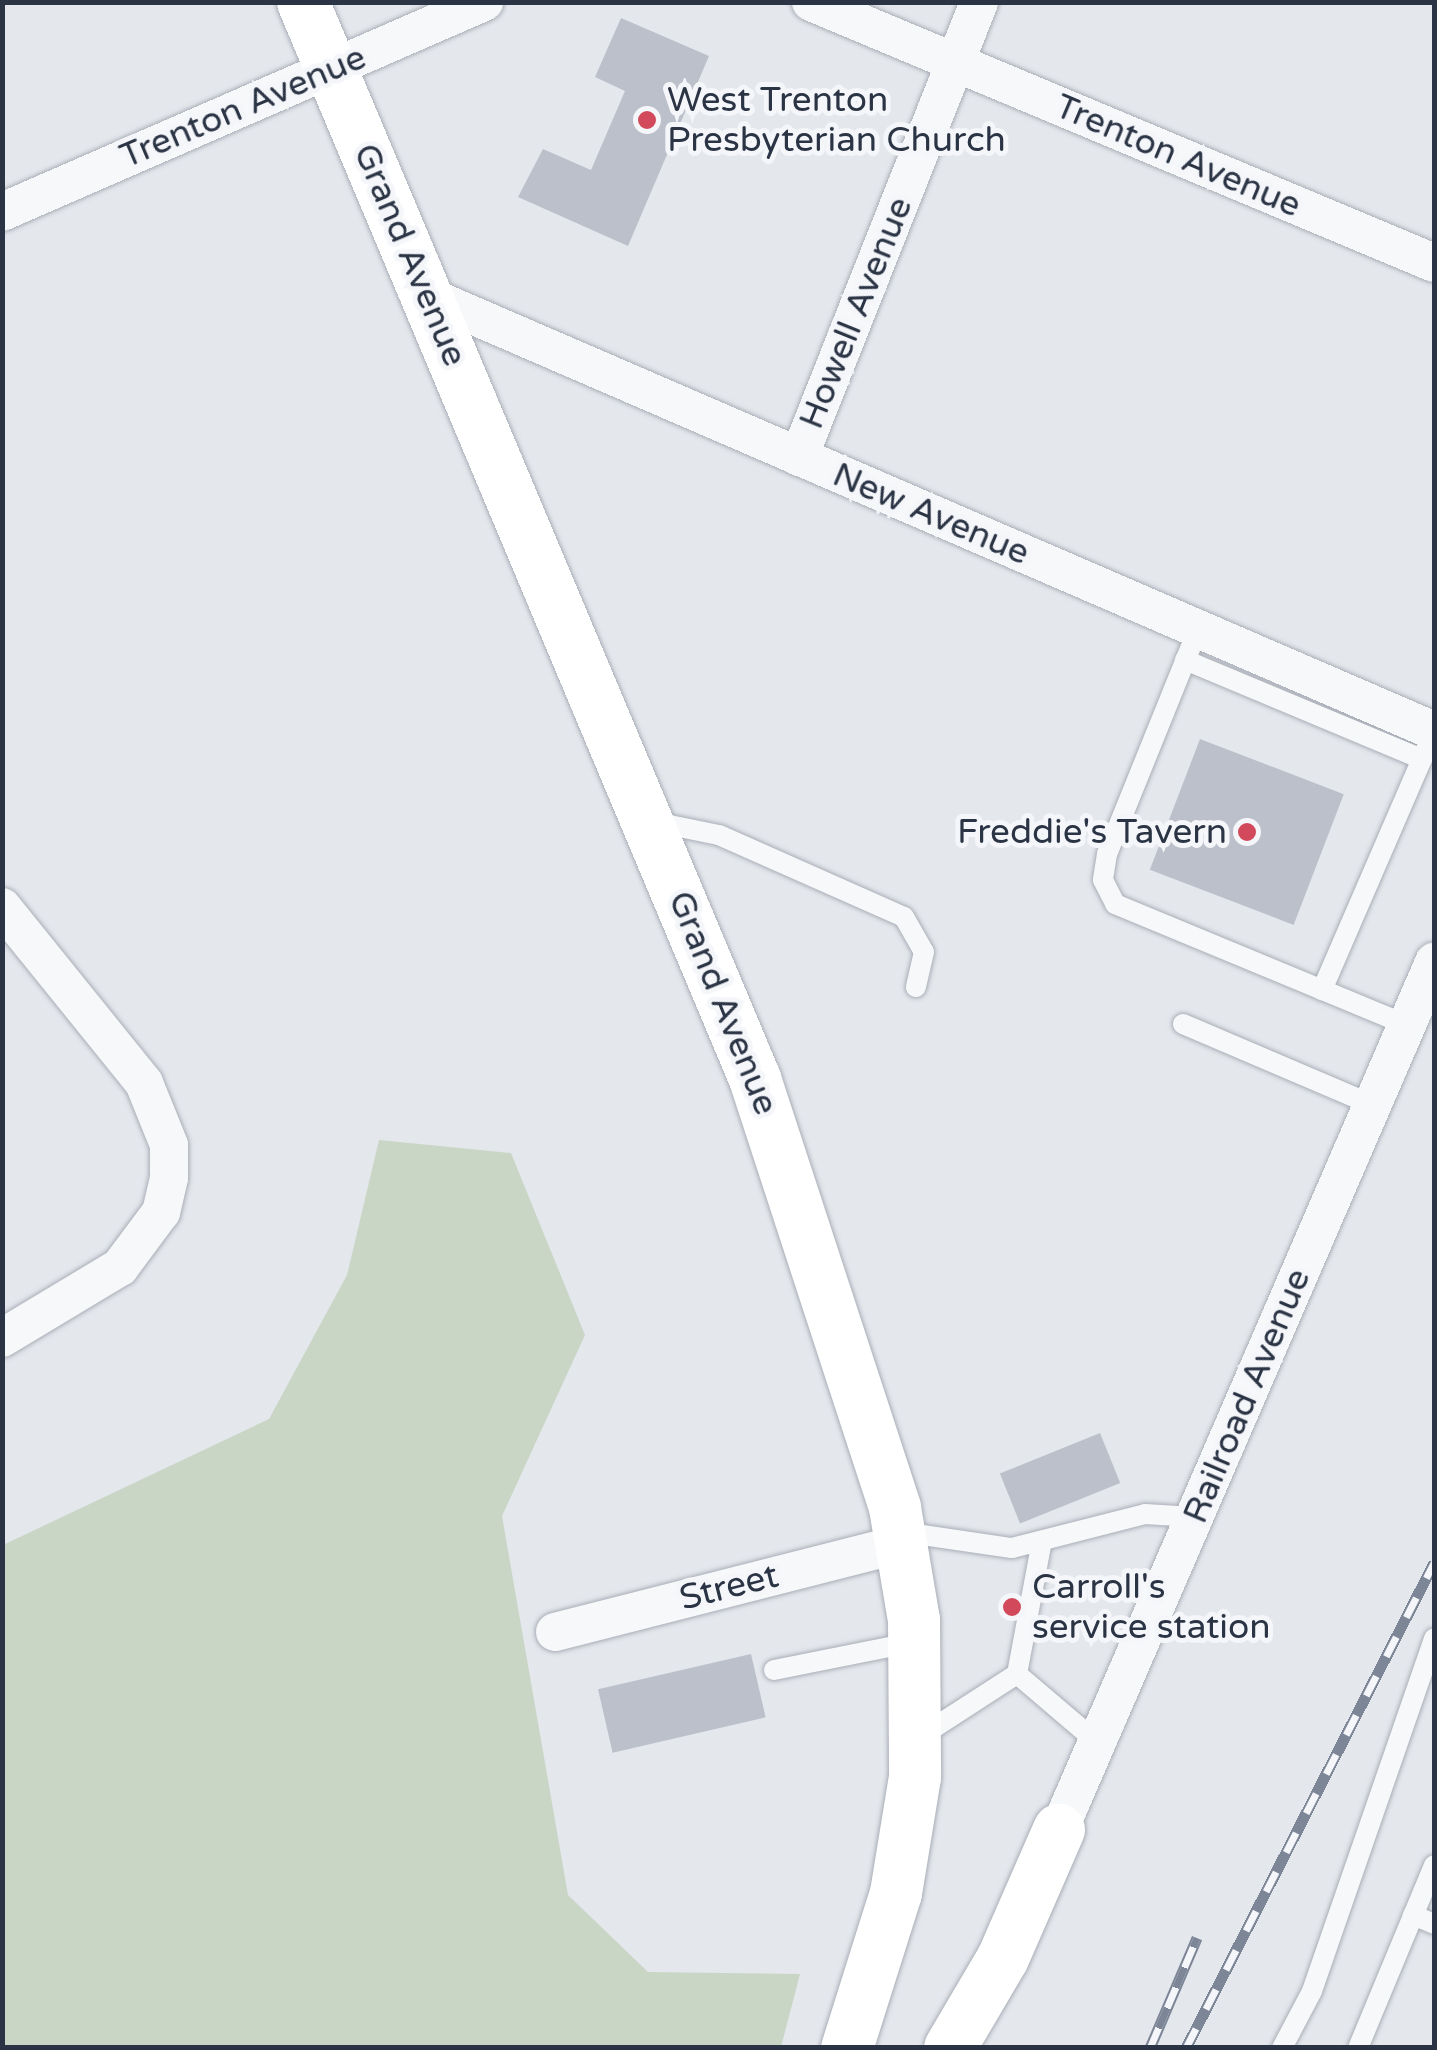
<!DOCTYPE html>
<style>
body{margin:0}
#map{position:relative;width:1437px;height:2050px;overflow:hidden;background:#e4e7ec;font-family:"Varela Round",sans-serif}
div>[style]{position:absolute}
.green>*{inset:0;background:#c9d6c5}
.building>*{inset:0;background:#bbc0ca;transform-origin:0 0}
.roads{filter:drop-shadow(0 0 2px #a9aeb7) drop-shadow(0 0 2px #a9aeb7)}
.service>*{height:20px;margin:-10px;padding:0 10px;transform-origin:10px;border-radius:10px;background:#f7f8fa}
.minor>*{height:38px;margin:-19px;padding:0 19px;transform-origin:19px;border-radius:19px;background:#f7f8fa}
.secondary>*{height:52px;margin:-26px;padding:0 26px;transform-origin:26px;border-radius:26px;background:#fff}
.rail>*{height:11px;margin-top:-5.5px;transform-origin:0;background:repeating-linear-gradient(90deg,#f4f6f9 0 22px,#7d8696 0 44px);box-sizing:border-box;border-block:2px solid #7d8696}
.dots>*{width:28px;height:28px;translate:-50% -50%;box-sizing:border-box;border:5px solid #f4f6f9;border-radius:50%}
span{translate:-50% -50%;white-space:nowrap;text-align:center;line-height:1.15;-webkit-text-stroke:10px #f4f6f9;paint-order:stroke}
.poi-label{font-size:35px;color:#2b3445}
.left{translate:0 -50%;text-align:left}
.right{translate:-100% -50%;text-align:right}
.street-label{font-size:35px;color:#2b3445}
.frame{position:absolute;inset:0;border:5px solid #2b3445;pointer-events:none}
</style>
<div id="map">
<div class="green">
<i style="clip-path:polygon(379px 1140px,511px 1153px,585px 1335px,502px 1516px,568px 1895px,648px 1972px,800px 1974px,781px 2047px,3px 2047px,3px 1545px,269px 1419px,347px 1275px)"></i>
</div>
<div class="building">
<i style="clip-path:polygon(621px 18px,709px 56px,628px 246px,518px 197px,543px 149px,591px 170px,625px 91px,595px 77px)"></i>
<i style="left:1200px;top:739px;width:154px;height:140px;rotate:21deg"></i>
<i style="left:1100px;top:1433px;width:54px;height:108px;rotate:68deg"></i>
<i style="left:751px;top:1654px;width:65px;height:157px;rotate:77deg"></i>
</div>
<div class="roads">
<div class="service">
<i style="left:1198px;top:629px;width:243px;rotate:112deg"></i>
<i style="left:1107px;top:854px;width:26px;rotate:99deg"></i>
<i style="left:1103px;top:880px;width:27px;rotate:63deg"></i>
<i style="left:1115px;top:904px;width:316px;rotate:22.5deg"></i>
<i style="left:1185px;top:660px;width:257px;rotate:22.7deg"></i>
<i style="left:650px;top:821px;width:70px;rotate:11.5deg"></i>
<i style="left:719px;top:835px;width:202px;rotate:23.9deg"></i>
<i style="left:904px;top:917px;width:40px;rotate:60.3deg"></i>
<i style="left:924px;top:952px;width:36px;rotate:103deg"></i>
<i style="left:1322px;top:990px;width:282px;rotate:-66.6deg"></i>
<i style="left:1183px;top:1024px;width:207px;rotate:23.1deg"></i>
<i style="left:902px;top:1532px;width:111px;rotate:8.3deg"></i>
<i style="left:1012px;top:1548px;width:137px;rotate:-14.3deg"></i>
<i style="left:1145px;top:1514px;width:49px;rotate:3.5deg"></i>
<i style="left:774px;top:1670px;width:143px;rotate:-11.3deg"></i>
<i style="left:1017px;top:1674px;width:135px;rotate:-79.4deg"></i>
<i style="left:918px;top:1738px;width:118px;rotate:-32.9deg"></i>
<i style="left:1017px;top:1674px;width:105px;rotate:40.4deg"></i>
<i style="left:1413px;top:1915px;width:23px;rotate:23deg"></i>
<i style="left:1282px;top:2048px;width:64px;rotate:-62.2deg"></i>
<i style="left:1312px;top:1991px;width:373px;rotate:-70.9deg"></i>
<i style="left:1358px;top:2048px;width:198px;rotate:-67.4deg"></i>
</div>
<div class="minor">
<i style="left:811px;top:2px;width:675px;rotate:22.73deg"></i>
<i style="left:2px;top:212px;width:526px;rotate:-23.54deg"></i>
<i style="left:428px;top:296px;width:1096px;rotate:23.38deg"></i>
<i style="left:799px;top:457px;width:489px;rotate:-68.4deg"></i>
<i style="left:2px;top:907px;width:226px;rotate:51.1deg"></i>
<i style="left:144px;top:1083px;width:67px;rotate:68deg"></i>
<i style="left:169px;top:1145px;width:33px;rotate:90deg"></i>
<i style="left:169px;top:1178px;width:35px;rotate:103deg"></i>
<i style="left:161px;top:1212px;width:69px;rotate:126.7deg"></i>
<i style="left:120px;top:1267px;width:138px;rotate:149deg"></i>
<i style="left:555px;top:1632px;width:359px;rotate:-14.3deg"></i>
<i style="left:1059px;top:1830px;width:946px;rotate:-66.63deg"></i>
</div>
<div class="secondary">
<i style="left:303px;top:2px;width:1168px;rotate:67.23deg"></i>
<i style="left:755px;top:1079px;width:451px;rotate:71.9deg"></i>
<i style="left:895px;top:1508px;width:114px;rotate:80.4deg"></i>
<i style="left:914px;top:1620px;width:157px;rotate:89.6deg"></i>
<i style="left:915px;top:1777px;width:118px;rotate:99.3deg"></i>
<i style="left:896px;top:1893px;width:163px;rotate:107.5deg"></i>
<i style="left:950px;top:2048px;width:104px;rotate:-59.5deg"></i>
<i style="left:1003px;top:1958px;width:140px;rotate:-66.4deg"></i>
</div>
</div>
<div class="rail">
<i style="left:1150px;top:2048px;width:120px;rotate:-66.9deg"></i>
<i style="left:1186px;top:2048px;width:545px;rotate:-62.92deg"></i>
</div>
<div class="dots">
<i style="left:647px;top:120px;background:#d1495b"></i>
<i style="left:1247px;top:832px;background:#d1495b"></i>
<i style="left:1012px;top:1607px;background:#d1495b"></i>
</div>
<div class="poi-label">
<span class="left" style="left:667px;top:120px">West Trenton<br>Presbyterian Church</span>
<span class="right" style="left:1227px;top:832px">Freddie's Tavern</span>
<span class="left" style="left:1032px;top:1607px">Carroll's<br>service station</span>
</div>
<div class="street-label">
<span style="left:243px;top:107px;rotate:-23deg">Trenton Avenue</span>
<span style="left:1178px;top:156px;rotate:23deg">Trenton Avenue</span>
<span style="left:410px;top:255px;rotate:67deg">Grand Avenue</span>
<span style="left:856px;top:313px;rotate:-68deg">Howell Avenue</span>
<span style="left:931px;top:514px;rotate:23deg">New Avenue</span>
<span style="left:723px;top:1003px;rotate:68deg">Grand Avenue</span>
<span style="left:1247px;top:1396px;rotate:-67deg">Railroad Avenue</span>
<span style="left:729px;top:1587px;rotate:-14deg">Street</span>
</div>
<div class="frame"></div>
</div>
